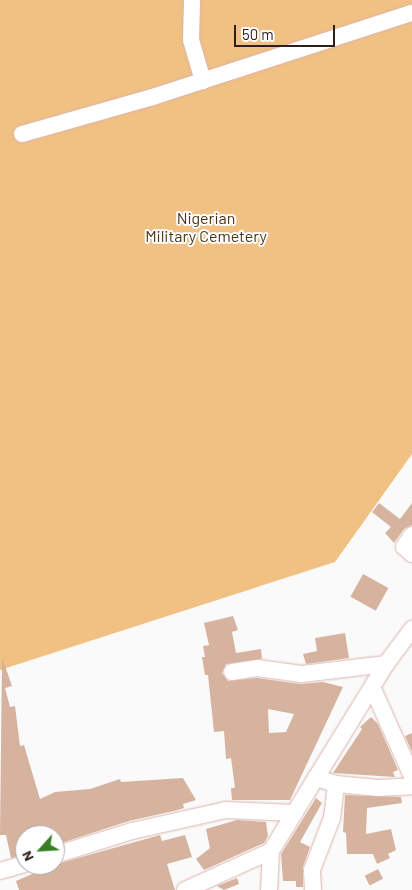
<!DOCTYPE html>
<style>
body{margin:0}
#map{position:relative;width:412px;height:890px;overflow:hidden;background:#fafafa;font-family:Barlow,sans-serif}
div>[style]{position:absolute}
.green>*{inset:0;background:#f0c183}
.building>*{inset:0;background:#d6b39f;transform-origin:0 0}
.roads{filter:drop-shadow(0 0 1px #dcb3ac) drop-shadow(0 0 1px #dcb3ac)}
.minor>*{height:16px;margin:-8px;padding:0 8px;transform-origin:8px;border-radius:8px;background:#fff}
span{translate:-50% -50%;white-space:nowrap;text-align:center;line-height:1.15;-webkit-text-stroke:4px #fff;paint-order:stroke}
.park-label{font-size:16px;color:#4d3513}
.north{position:absolute;left:15px;top:825px;width:50px;height:50px;box-sizing:border-box;background:#fff;border:1px solid #aba5a4;border-radius:50%;rotate:244deg;font-size:14px;font-weight:700;line-height:20px;text-align:center;color:#2e1f1c}
.north::after{content:'';display:block;margin:auto;width:18px;height:22px;background:#377f25;clip-path:polygon(50% 0,100% 100%,50% 72%,0 100%)}
.scale{position:absolute;left:234px;top:25px;width:101px;height:22px;box-sizing:border-box;border:2px solid #2e1f1c;border-top:0;padding-left:6px;font-size:15px;line-height:18px;white-space:nowrap;color:#2e1f1c;-webkit-text-stroke:4px #fff;paint-order:stroke}
</style>
<div id="map">
<div class="green">
<i style="clip-path:polygon(0 0,412px 0,412px 454px,335px 562px,0 670px)"></i>
</div>
<div class="building">
<i style="clip-path:polygon(379px 503px,400px 519px,412px 503px,412px 525px,404px 529px,394px 543px,385px 533px,391px 527px,372px 512px)"></i>
<i style="left:363px;top:574px;width:29px;height:26px;rotate:29deg"></i>
<i style="clip-path:polygon(evenodd,233px 616px,238px 630px,232px 632px,236px 653px,261px 649px,262px 659px,226px 664px,222px 673px,228px 681px,257px 678px,301px 684px,323px 682px,343px 687px,290px 800px,232px 800px,231px 788px,235px 788px,231px 758px,226px 759px,224px 731px,214px 732px,208px 675px,205px 675px,202px 657px,205px 657px,203px 646px,209px 645px,204px 623px,233px 616px,268px 709px,294px 714px,286px 732px,269px 733px,268px 709px)"></i>
<i style="clip-path:polygon(345px 633px,349px 658px,306px 664px,303px 654px,317px 651px,315px 638px)"></i>
<i style="clip-path:polygon(2px 657px,12px 686px,5px 688px,10px 707px,15px 706px,20px 746px,24px 745px,40px 799px,55px 792px,90px 789px,120px 779px,121px 782px,183px 778px,196px 800px,183px 804px,184px 808px,178px 810px,129px 821px,55px 845px,55px 835px,25px 835px,25px 854px,11px 858px,6px 835px,0 835px)"></i>
<i style="clip-path:polygon(371px 717px,378px 724px,398px 770px,393px 772px,395px 777px,333px 773px,362px 729px,360px 727px)"></i>
<i style="clip-path:polygon(412px 733px,412px 752px,405px 736px)"></i>
<i style="clip-path:polygon(345px 795px,401px 797px,402px 803px,367px 808px,366px 834px,391px 829px,396px 850px,388px 854px,390px 858px,377px 864px,373px 854px,347px 854px,346px 833px,343px 832px)"></i>
<i style="clip-path:polygon(316px 798px,322px 803px,300px 842px,310px 847px,303px 867px,303px 887px,296px 887px,296px 881px,283px 881px,281px 854px)"></i>
<i style="clip-path:polygon(237px 820px,266px 822px,268px 836px,264px 843px,204px 870px,196px 859px,210px 848px,206px 829px)"></i>
<i style="clip-path:polygon(160px 835px,162px 841px,185px 835px,192px 857px,167px 864px,175px 890px,19px 890px,16px 881px,53px 865px)"></i>
<i style="left:378px;top:869px;width:11px;height:15px;rotate:63deg"></i>
<i style="clip-path:polygon(237px 878px,239px 884px,224px 890px,217px 886px)"></i>
</div>
<div class="roads">
<div class="minor">
<i style="left:192px;top:0;width:40px;rotate:91.4deg"></i>
<i style="left:191px;top:40px;width:43px;rotate:73.7deg"></i>
<i style="left:22px;top:134px;width:136px;rotate:-15.8deg"></i>
<i style="left:153px;top:97px;width:272px;rotate:-18deg"></i>
<i style="left:412px;top:535px;width:14px;rotate:124deg"></i>
<i style="left:404px;top:547px;width:11px;rotate:41deg"></i>
<i style="left:232px;top:672px;width:25px;rotate:-9deg"></i>
<i style="left:257px;top:668px;width:45px;rotate:7.6deg"></i>
<i style="left:302px;top:674px;width:85px;rotate:-6.8deg"></i>
<i style="left:373px;top:689px;width:95px;rotate:65.9deg"></i>
<i style="left:336px;top:784px;width:42px;rotate:5.4deg"></i>
<i style="left:378px;top:788px;width:34px;rotate:-3deg"></i>
<i style="left:55px;top:855px;width:81px;rotate:-17.3deg"></i>
<i style="left:132px;top:831px;width:96px;rotate:-12.6deg"></i>
<i style="left:226px;top:810px;width:69px;rotate:2.5deg"></i>
<i style="left:0;top:871px;width:26px;rotate:-16deg"></i>
<i style="left:185px;top:890px;width:94px;rotate:-24.4deg"></i>
<i style="left:271px;top:851px;width:220px;rotate:-58.4deg"></i>
<i style="left:386px;top:664px;width:44px;rotate:-53.4deg"></i>
<i style="left:269px;top:890px;width:39px;rotate:-87deg"></i>
<i style="left:313px;top:890px;width:20px;rotate:-93deg"></i>
<i style="left:312px;top:870px;width:56px;rotate:-69deg"></i>
<i style="left:332px;top:818px;width:25px;rotate:-83deg"></i>
<i style="left:335px;top:793px;width:9px;rotate:-84deg"></i>
<i style="left:336px;top:784px;width:21px;rotate:-163deg"></i>
</div>
</div>
<div class="park-label">
<span style="left:206px;top:227px">Nigerian<br>Military Cemetery</span>
</div>
<div class="north">N</div>
<div class="scale">50 m</div>
</div>
